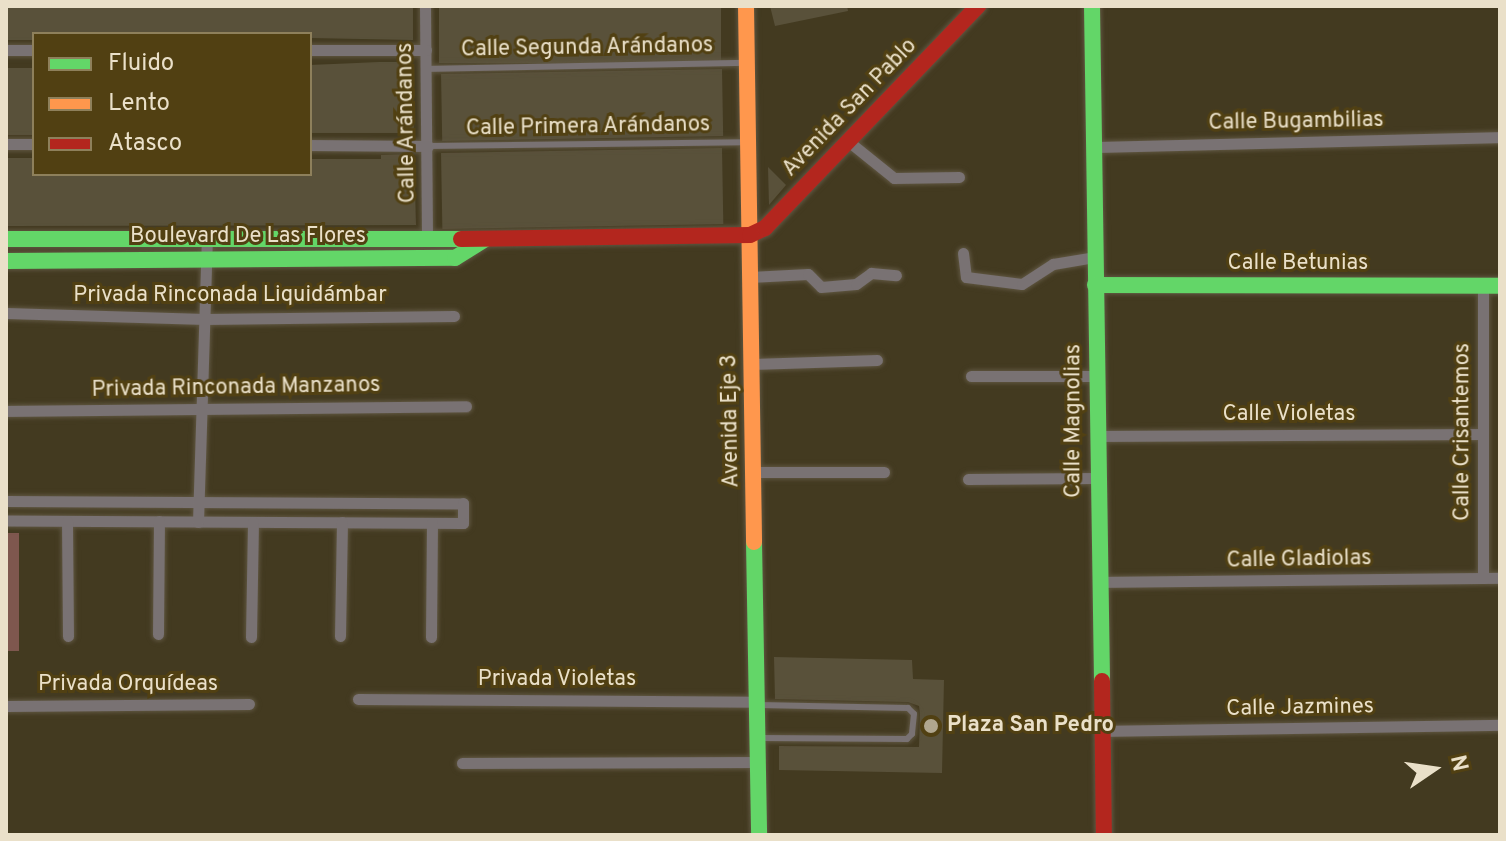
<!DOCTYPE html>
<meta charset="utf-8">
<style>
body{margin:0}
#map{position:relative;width:1506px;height:841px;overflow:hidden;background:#433a20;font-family:Overpass,sans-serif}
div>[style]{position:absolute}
.green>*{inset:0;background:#7e574e;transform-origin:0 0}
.building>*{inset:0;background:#59513a;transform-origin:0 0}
.roads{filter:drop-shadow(0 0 2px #5f5641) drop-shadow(0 0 2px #5f5641)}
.lane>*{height:6px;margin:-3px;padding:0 3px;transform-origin:3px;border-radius:3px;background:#797273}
.street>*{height:11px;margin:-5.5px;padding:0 5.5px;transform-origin:5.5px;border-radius:5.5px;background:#797273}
.fast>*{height:16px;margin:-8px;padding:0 8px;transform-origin:8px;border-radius:8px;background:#63d668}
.slow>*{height:16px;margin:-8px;padding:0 8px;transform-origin:8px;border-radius:8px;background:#ff974d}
.jam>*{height:16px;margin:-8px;padding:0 8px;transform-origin:8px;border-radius:8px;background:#b3261e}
.dots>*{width:22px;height:22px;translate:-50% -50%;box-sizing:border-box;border:4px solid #514012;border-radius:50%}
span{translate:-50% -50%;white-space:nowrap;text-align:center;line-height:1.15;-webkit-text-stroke:6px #514012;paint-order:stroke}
.street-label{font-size:22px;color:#eae0c9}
.poi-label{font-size:22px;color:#eae0c9;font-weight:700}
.left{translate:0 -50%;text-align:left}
.frame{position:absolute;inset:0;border:8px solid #eae0c9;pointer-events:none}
.legend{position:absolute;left:32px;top:32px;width:280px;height:144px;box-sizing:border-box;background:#514012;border:2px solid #8e805b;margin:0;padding:10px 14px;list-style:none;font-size:24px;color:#eae0c9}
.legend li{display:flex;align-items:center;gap:16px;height:40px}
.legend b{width:40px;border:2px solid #8e805b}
.north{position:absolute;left:1394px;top:729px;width:80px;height:80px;-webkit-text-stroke:6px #514012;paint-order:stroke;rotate:77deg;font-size:22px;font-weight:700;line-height:32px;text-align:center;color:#eae0c9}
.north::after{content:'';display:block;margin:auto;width:28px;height:36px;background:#eae0c9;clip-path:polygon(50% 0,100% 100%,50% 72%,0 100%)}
</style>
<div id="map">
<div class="green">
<i style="left:6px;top:533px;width:13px;height:118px"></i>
</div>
<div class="building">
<i style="clip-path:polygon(6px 6px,413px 6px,413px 40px,310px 38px,310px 34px,34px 34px,34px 40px,6px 40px)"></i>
<i style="left:439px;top:6px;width:282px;height:57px"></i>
<i style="clip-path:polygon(770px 6px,847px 6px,848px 11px,775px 26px)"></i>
<i style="clip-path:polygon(379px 62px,412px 62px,414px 133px,310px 133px,310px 65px)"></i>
<i style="left:6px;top:68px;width:28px;height:67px"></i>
<i style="left:722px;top:69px;width:67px;height:281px;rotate:89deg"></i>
<i style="left:722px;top:148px;width:76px;height:281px;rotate:89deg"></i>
<i style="clip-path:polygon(414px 154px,416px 225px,6px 226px,6px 158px,34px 158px,34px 174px,310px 174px,310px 159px,381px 159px,381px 155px)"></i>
<i style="clip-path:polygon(768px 167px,786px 185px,769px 205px)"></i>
<i style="clip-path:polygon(774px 657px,912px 660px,913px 679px,944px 680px,942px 773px,779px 770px,779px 746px,919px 747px,920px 714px,919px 706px,908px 702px,775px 699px)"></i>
</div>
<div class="roads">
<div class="lane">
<i style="left:426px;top:69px;width:319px;rotate:-1.1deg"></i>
<i style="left:428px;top:146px;width:317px;rotate:-0.7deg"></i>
<i style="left:759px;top:705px;width:149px;rotate:1.2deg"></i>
<i style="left:908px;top:708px;width:8px;rotate:45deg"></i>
<i style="left:914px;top:714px;width:20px;rotate:96deg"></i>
<i style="left:912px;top:734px;width:7px;rotate:135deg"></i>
<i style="left:907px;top:739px;width:146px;rotate:-179.6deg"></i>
</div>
<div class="street">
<i style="left:425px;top:6px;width:233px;rotate:89.5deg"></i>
<i style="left:6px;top:50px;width:28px"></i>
<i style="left:310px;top:50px;width:116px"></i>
<i style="left:848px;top:141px;width:59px;rotate:38.8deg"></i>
<i style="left:894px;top:178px;width:65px;rotate:-0.9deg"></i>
<i style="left:6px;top:144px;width:28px"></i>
<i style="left:310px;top:145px;width:118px;rotate:0.5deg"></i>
<i style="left:1092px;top:147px;width:408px;rotate:-1.4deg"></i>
<i style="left:963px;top:253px;width:24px;rotate:83deg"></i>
<i style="left:966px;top:277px;width:56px;rotate:7.1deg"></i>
<i style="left:1022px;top:284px;width:37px;rotate:-33deg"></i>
<i style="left:1053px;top:264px;width:43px;rotate:-9.5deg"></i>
<i style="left:750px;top:277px;width:58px;rotate:-3deg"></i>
<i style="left:808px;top:274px;width:18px;rotate:45deg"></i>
<i style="left:821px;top:287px;width:35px;rotate:-5deg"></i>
<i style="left:856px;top:284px;width:19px;rotate:-36deg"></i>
<i style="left:871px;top:273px;width:25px;rotate:5deg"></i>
<i style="left:6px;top:313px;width:199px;rotate:1.7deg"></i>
<i style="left:205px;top:319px;width:249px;rotate:-0.7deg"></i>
<i style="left:752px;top:364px;width:125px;rotate:-1.8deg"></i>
<i style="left:971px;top:376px;width:125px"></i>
<i style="left:6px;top:411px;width:460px;rotate:-0.6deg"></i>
<i style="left:1096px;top:436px;width:387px;rotate:-0.3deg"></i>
<i style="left:754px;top:472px;width:130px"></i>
<i style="left:968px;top:479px;width:128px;rotate:-0.4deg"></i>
<i style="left:6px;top:501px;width:457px;rotate:0.3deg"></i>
<i style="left:463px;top:503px;width:20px;rotate:90deg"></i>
<i style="left:463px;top:523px;width:457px;rotate:-179.7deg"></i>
<i style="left:67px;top:521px;width:115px;rotate:89.5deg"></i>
<i style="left:198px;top:522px;width:284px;rotate:-88.2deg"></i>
<i style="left:1483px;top:578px;width:292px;rotate:-90deg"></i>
<i style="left:1098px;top:582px;width:402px;rotate:-0.6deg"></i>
<i style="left:158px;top:634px;width:113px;rotate:-89.5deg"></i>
<i style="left:340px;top:636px;width:114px;rotate:-89deg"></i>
<i style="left:251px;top:637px;width:115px;rotate:-89deg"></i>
<i style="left:431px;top:637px;width:114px;rotate:-89.5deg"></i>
<i style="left:358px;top:699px;width:398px;rotate:0.4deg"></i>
<i style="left:6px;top:706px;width:243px;rotate:-0.5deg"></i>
<i style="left:1102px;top:731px;width:398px;rotate:-0.9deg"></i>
<i style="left:462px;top:763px;width:295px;rotate:-0.2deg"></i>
</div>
<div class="fast">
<i style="left:1092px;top:6px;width:675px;rotate:89.15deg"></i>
<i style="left:6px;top:239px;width:455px"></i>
<i style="left:6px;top:261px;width:449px;rotate:-0.4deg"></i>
<i style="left:455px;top:258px;width:36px;rotate:-32deg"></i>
<i style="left:1095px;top:285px;width:405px;rotate:0.1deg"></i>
<i style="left:754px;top:542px;width:293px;rotate:89deg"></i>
</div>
<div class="slow">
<i style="left:746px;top:6px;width:536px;rotate:89.14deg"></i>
</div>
<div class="jam">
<i style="left:461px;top:239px;width:289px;rotate:-0.8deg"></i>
<i style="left:750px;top:235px;width:17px;rotate:-25deg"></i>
<i style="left:765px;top:228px;width:308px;rotate:-46.2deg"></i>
<i style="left:1102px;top:681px;width:154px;rotate:89.3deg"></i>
</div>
</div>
<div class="dots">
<i style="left:931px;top:726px;background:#b0a68e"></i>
</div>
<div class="street-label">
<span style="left:587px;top:48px;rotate:-1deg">Calle Segunda Arándanos</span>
<span style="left:850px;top:108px;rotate:-46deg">Avenida San Pablo</span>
<span style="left:1296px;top:122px;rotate:-1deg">Calle Bugambilias</span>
<span style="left:407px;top:123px;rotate:-91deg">Calle Arándanos</span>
<span style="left:588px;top:127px;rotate:-1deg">Calle Primera Arándanos</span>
<span style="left:248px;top:237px">Boulevard De Las Flores</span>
<span style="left:1298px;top:264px">Calle Betunias</span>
<span style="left:230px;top:296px">Privada Rinconada Liquidámbar</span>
<span style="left:236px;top:388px;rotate:-1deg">Privada Rinconada Manzanos</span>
<span style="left:1289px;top:415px">Calle Violetas</span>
<span style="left:731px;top:421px;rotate:-91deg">Avenida Eje 3</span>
<span style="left:1074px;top:421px;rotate:-90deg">Calle Magnolias</span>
<span style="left:1463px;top:432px;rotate:-90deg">Calle Crisantemos</span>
<span style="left:1299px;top:560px;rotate:-1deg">Calle Gladiolas</span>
<span style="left:557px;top:680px">Privada Violetas</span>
<span style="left:128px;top:685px">Privada Orquídeas</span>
<span style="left:1300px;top:708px;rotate:-1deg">Calle Jazmines</span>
</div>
<div class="poi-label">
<span class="left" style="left:947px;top:726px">Plaza San Pedro</span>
</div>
<div class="frame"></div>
<ul class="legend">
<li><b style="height:10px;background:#63d668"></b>Fluido</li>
<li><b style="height:10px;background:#ff974d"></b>Lento</li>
<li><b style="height:10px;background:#b3261e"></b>Atasco</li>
</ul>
<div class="north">N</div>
</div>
